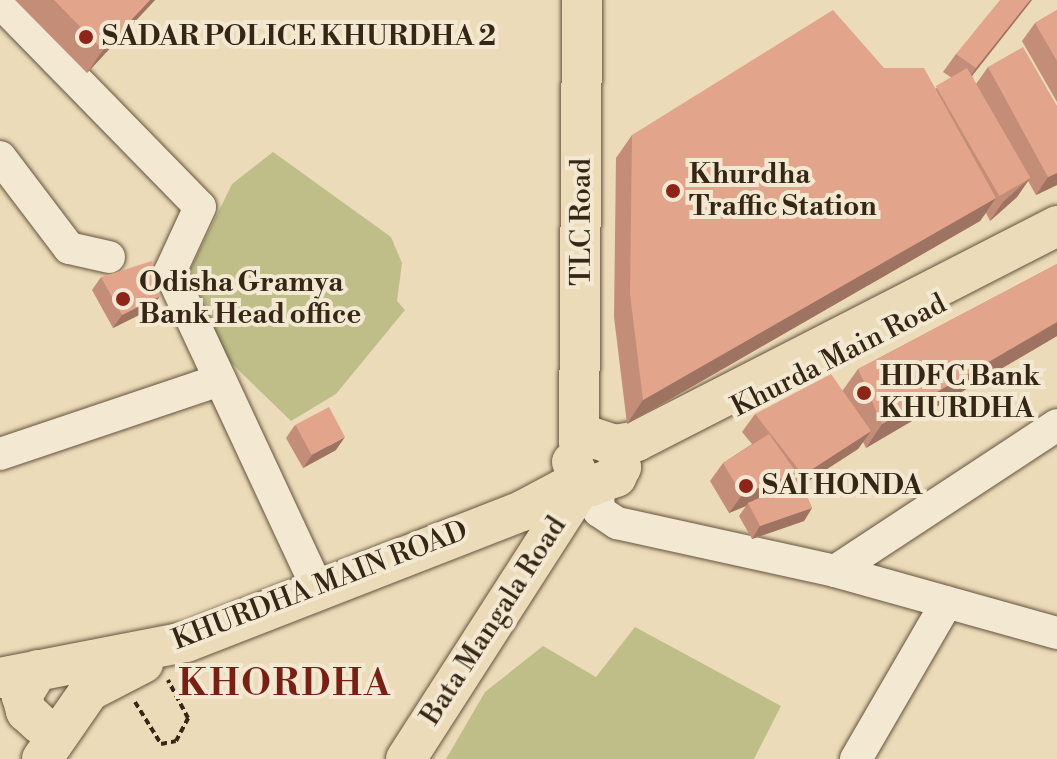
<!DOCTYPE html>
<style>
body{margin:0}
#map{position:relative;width:1057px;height:759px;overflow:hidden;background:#ecdbb8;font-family:"Libre Bodoni",serif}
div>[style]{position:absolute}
.green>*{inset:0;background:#bfbe89}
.path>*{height:4px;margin-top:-2px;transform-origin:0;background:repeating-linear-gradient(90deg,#362615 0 6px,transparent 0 10px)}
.roads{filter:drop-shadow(0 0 2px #64533e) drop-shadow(0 0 2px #64533e)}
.minor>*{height:32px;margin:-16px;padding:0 16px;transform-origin:16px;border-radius:16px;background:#f3e8d1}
.major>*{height:40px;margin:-20px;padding:0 20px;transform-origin:20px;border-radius:20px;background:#ecdbb8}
.wall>*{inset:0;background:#c38d78}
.shaded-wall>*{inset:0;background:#9f7362}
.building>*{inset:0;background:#e3a48c;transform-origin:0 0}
.dots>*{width:22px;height:22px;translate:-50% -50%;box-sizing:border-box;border:4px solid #f3e8d1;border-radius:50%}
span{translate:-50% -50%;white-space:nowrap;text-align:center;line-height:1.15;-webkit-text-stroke:8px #f3e8d1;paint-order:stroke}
.poi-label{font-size:28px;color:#362615;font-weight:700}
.left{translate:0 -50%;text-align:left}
.street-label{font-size:28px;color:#362615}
.district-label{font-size:36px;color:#7a1f14;font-weight:700;letter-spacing:2px}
</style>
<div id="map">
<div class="green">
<i style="clip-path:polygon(273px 152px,391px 237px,402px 263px,397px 301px,405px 310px,336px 394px,291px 421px,197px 330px,210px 311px,188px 274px,232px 184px)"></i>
<i style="clip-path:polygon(635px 627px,781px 706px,754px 759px,446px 759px,485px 692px,543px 646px,596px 677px)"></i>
</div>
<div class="path">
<i style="left:135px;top:702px;width:49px;rotate:58.2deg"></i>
<i style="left:161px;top:744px;width:15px;rotate:-11deg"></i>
<i style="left:176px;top:741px;width:26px;rotate:-62deg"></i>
<i style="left:188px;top:718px;width:43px;rotate:-117.8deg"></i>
</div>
<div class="roads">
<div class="minor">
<i style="left:0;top:2px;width:286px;rotate:45.7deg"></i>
<i style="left:200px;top:207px;width:72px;rotate:114.8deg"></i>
<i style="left:170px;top:272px;width:353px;rotate:65deg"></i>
<i style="left:0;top:157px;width:114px;rotate:52.8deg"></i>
<i style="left:69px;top:248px;width:41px;rotate:12.7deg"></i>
<i style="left:0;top:454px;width:232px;rotate:-18.6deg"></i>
<i style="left:598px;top:487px;width:24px;rotate:88deg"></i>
<i style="left:599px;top:511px;width:22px;rotate:34deg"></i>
<i style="left:617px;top:523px;width:223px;rotate:12.4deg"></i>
<i style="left:835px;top:571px;width:230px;rotate:15.6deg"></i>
<i style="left:835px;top:571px;width:266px;rotate:-33.3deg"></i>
<i style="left:856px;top:759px;width:181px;rotate:-59.9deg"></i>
</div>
<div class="major">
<i style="left:579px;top:444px;width:444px;rotate:-89.6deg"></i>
<i style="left:615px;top:445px;width:22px;rotate:-10deg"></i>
<i style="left:637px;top:441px;width:472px;rotate:-27.1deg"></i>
<i style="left:572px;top:462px;width:20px;rotate:66deg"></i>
<i style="left:580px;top:480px;width:13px;rotate:29deg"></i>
<i style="left:591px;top:486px;width:27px;rotate:-20deg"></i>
<i style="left:616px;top:477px;width:11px;rotate:-63deg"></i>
<i style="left:621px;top:467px;width:23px;rotate:-105deg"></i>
<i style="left:615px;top:445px;width:23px;rotate:-162deg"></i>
<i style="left:38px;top:670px;width:31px;rotate:122deg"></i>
<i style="left:22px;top:696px;width:16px;rotate:75deg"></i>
<i style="left:26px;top:711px;width:19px;rotate:43deg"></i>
<i style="left:0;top:678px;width:189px;rotate:-11deg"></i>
<i style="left:186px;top:642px;width:361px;rotate:-21.3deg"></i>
<i style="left:522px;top:511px;width:66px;rotate:-28.1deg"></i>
<i style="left:42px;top:759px;width:83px;rotate:-55.3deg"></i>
<i style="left:89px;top:691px;width:61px;rotate:-27.4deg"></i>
<i style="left:406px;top:759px;width:328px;rotate:-57.3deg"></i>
</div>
</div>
<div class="wall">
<i style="clip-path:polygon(15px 0,155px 0,87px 73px)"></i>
<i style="clip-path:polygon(1032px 0,972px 76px,976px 84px,988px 67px,1057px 106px,1057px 185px,1036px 195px,1028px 181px,1017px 197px,990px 221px,986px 213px,980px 221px,627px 424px,614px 317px,616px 158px,632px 135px,884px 68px,935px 89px,952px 78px,943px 72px,956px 54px)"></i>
<i style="clip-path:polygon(1057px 10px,1057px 102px,1022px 41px,1035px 23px)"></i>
<i style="clip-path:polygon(1057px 264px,1057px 336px,866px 448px,863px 442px,858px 449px,802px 485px,812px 508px,804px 521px,752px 539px,739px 516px,746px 506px,729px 513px,710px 481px,723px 463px,752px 444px,742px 432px,755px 414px,843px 390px,858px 369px)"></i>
<i style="clip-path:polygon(101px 277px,151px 309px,113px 328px,92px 290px)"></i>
<i style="clip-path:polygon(295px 425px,336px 450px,303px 468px,286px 438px)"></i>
</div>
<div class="shaded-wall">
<i style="clip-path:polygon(150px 0,155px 0,87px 73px,103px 50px)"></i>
<i style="clip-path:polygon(1030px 0,1032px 0,964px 86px,976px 68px)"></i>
<i style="clip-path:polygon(1057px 173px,1057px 185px,1036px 195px,1048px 177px)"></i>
<i style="clip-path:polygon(1030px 178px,1017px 197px,990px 221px,1003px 202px)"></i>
<i style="clip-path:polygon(996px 198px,980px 221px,627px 424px,643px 400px)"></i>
<i style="clip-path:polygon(160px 296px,151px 309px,113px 328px,122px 315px)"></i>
<i style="clip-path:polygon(1057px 322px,1057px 336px,866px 448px,882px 424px)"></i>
<i style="clip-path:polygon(871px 431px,858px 449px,790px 493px,803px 475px)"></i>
<i style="clip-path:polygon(345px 437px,336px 450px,303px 468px,312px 455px)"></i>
<i style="clip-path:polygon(796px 472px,783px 491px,748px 503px,746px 506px,729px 513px,742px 495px)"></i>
<i style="clip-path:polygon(812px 508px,804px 521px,752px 539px,760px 526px)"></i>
</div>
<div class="building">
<i style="clip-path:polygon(54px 0,150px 0,103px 50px)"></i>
<i style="clip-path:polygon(1000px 0,1030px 0,976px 68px,956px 54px)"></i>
<i style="clip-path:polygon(833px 10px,884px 68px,924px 68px,996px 198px,643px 400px,630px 294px,632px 135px)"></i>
<i style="clip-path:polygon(1057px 10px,1057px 61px,1035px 23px)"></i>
<i style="clip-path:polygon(1023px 47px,1057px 106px,1057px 173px,1048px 177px,988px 67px)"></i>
<i style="left:967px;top:68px;width:127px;height:36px;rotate:60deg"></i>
<i style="clip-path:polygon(152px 261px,160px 296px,122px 315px,101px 277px)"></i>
<i style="clip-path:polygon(1057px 264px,1057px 322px,882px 424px,858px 369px)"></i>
<i style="clip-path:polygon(831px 374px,871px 431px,803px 475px,755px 414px)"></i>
<i style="left:329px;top:407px;width:34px;height:38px;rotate:62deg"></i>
<i style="clip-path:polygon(769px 434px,796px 472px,742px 495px,723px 463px)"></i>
<i style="clip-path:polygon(799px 480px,812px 508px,760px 526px,748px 503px)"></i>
</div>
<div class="dots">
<i style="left:86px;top:37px;background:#8f2418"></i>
<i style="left:673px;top:191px;background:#8f2418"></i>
<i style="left:123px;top:299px;background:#8f2418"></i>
<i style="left:864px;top:393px;background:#8f2418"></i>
<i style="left:746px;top:486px;background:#8f2418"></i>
</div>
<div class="poi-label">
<span class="left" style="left:102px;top:37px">SADAR POLICE KHURDHA 2</span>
<span class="left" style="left:689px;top:191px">Khurdha<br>Traffic Station</span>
<span class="left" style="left:139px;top:299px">Odisha Gramya<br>Bank Head office</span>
<span class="left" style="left:880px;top:393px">HDFC Bank<br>KHURDHA</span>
<span class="left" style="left:762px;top:486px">SAI HONDA</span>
</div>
<div class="street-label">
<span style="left:582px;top:222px;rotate:-90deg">TLC Road</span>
<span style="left:839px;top:356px;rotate:-27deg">Khurda Main Road</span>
<span style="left:320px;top:586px;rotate:-21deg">KHURDHA MAIN ROAD</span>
<span style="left:494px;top:621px;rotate:-57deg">Bata Mangala Road</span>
</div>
<div class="district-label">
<span style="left:285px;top:685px">KHORDHA</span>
</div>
</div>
